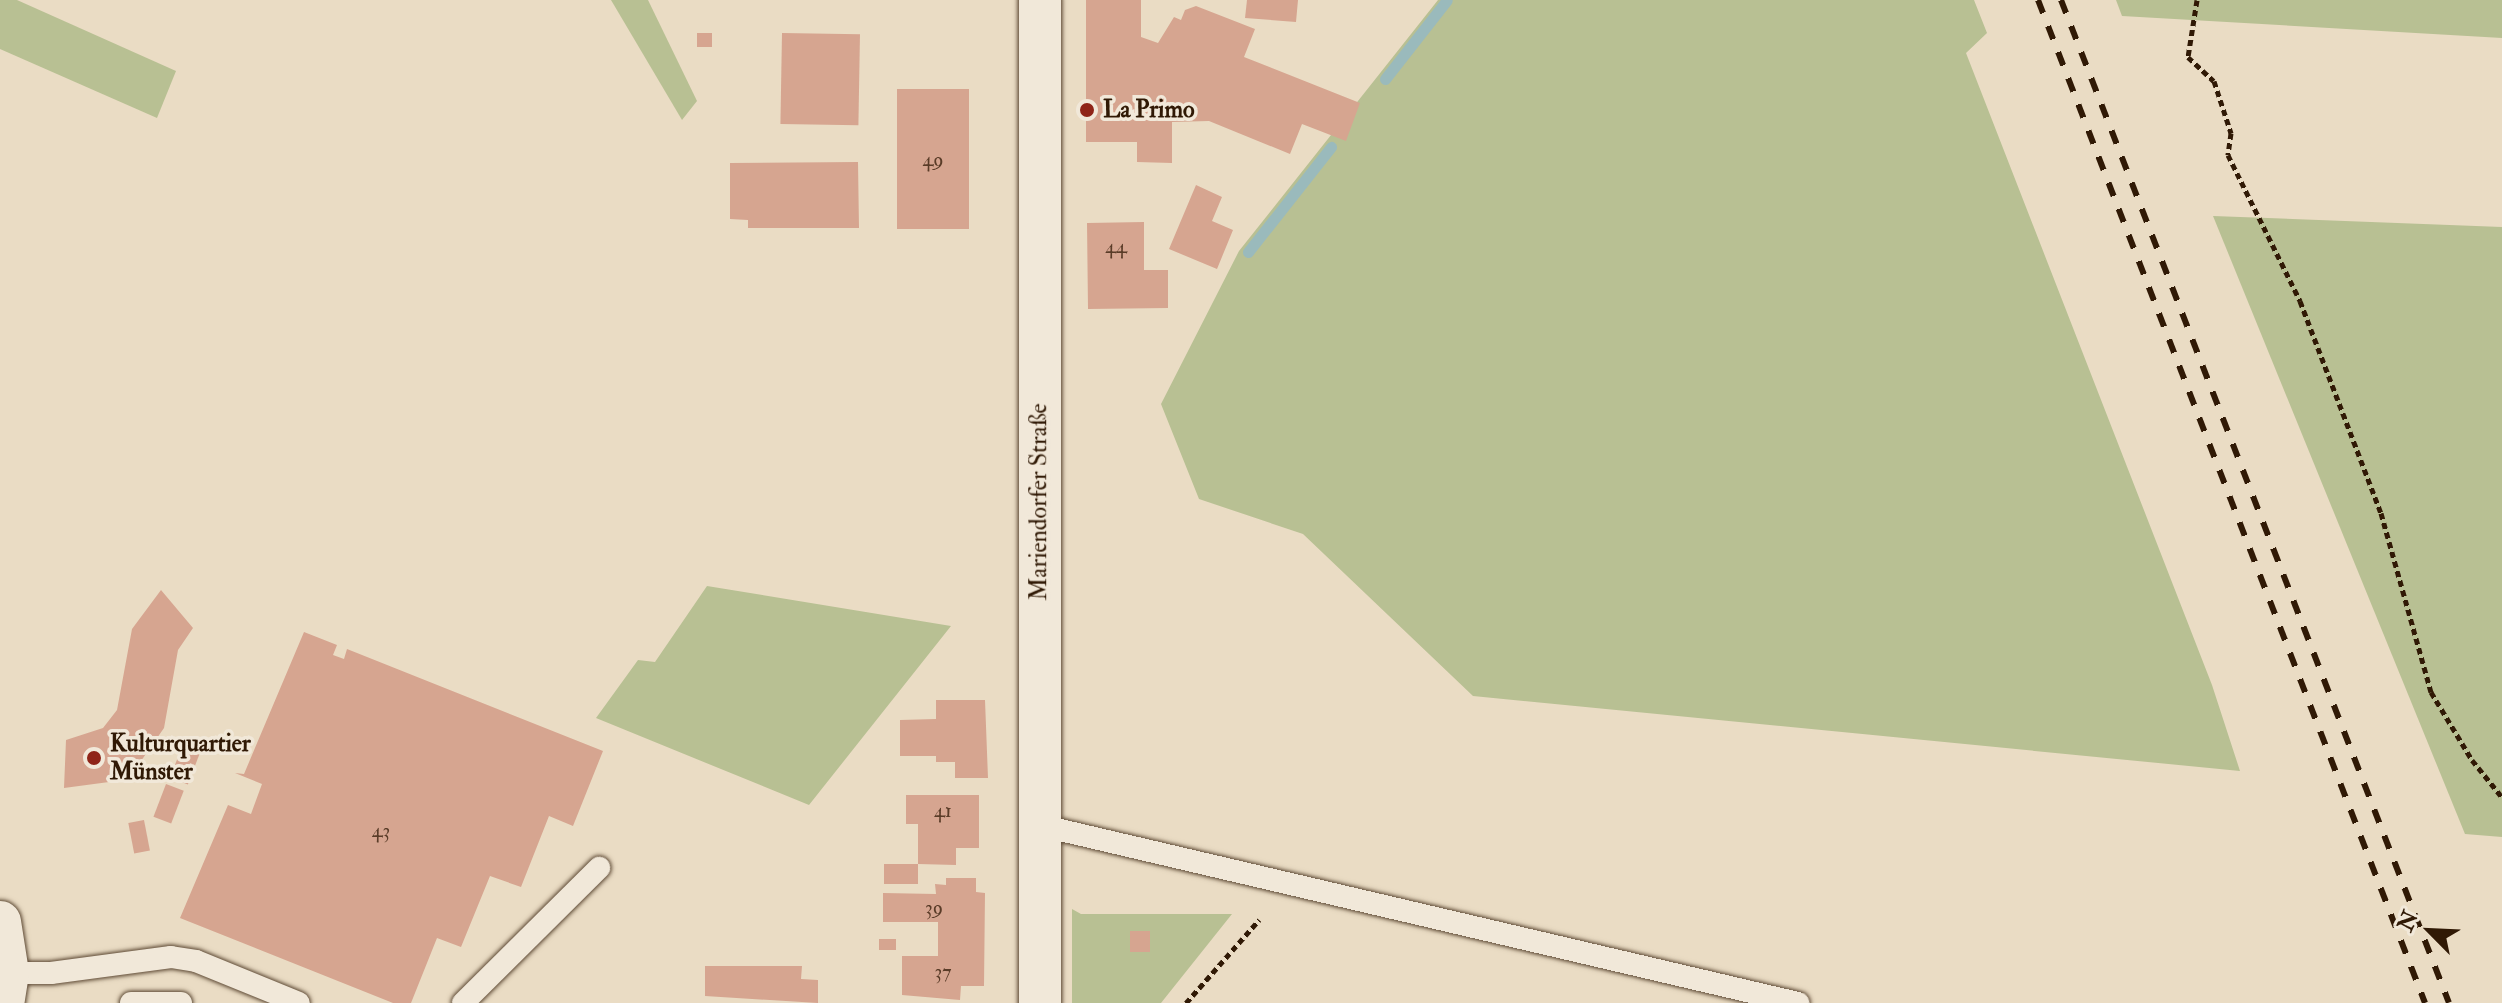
<!DOCTYPE html>
<meta charset="utf-8">
<style>
body{margin:0}
#map{position:relative;width:2502px;height:1003px;overflow:hidden;background:#eadcc4;font-family:"IM FELL Double Pica",serif}
div>[style]{position:absolute}
.green>*{inset:0;background:#b8c093}
.stream>*{height:11px;margin:-5.5px;padding:0 5.5px;transform-origin:5.5px;border-radius:5.5px;background:#9ababc}
.building>*{inset:0;background:#d6a590;transform-origin:0 0}
.path>*{height:5px;margin-top:-2.5px;transform-origin:0;background:repeating-linear-gradient(90deg,#301905 0 6px,transparent 0 10px)}
.roads{filter:drop-shadow(0 0 2px #5e4a35) drop-shadow(0 0 2px #5e4a35)}
.service>*{height:22px;margin:-11px;padding:0 11px;transform-origin:11px;border-radius:11px;background:#f1e8d9}
.minor>*{height:42px;margin:-21px;padding:0 21px;transform-origin:21px;border-radius:21px;background:#f1e8d9}
.rail>*{height:6px;margin-top:-3px;transform-origin:0;background:repeating-linear-gradient(90deg,#301905 0 14px,transparent 0 28px)}
.dots>*{width:22px;height:22px;translate:-50% -50%;box-sizing:border-box;border:4px solid #f1e8d9;border-radius:50%}
span{translate:-50% -50%;white-space:nowrap;text-align:center;line-height:1.15;-webkit-text-stroke:7px #f1e8d9;paint-order:stroke}
.number-label{font-size:20px;color:#5a3c28}
.number-label span{-webkit-text-stroke-width:0}
.poi-label{font-size:24px;color:#301905;font-weight:700}
.left{translate:0 -50%;text-align:left}
.street-label{font-size:24px;color:#301905}
.north{position:absolute;left:2390px;top:891px;width:80px;height:80px;-webkit-text-stroke:6px #f1e8d9;paint-order:stroke;rotate:294deg;font-size:22px;font-weight:700;line-height:32px;text-align:center;color:#301905}
.north::after{content:'';display:block;margin:auto;width:28px;height:36px;background:#301905;clip-path:polygon(50% 0,100% 100%,50% 72%,0 100%)}
</style>
<div id="map">
<div class="green">
<i style="clip-path:polygon(0 0,17px 0,176px 71px,157px 118px,0 49px)"></i>
<i style="clip-path:polygon(611px 0,648px 0,697px 101px,682px 120px)"></i>
<i style="clip-path:polygon(1438px 0,1974px 0,1987px 33px,1966px 53px,2212px 685px,2240px 771px,1473px 696px,1303px 534px,1199px 499px,1161px 404px,1239px 251px)"></i>
<i style="clip-path:polygon(2116px 0,2502px 0,2502px 38px,2122px 16px)"></i>
<i style="clip-path:polygon(2213px 216px,2502px 227px,2502px 837px,2465px 834px)"></i>
<i style="clip-path:polygon(707px 586px,951px 626px,809px 805px,596px 718px,638px 660px,655px 662px)"></i>
<i style="clip-path:polygon(1072px 909px,1081px 914px,1232px 914px,1161px 1003px,1072px 1003px)"></i>
</div>
<div class="stream">
<i style="left:1385px;top:79px;width:100px;rotate:-51.9deg"></i>
<i style="left:1248px;top:252px;width:134px;rotate:-51.7deg"></i>
</div>
<div class="building">
<i style="clip-path:polygon(1086px 0,1141px 0,1141px 37px,1158px 43px,1174px 17px,1181px 20px,1185px 10px,1196px 6px,1255px 29px,1244px 57px,1360px 103px,1346px 141px,1302px 124px,1290px 154px,1209px 121px,1172px 122px,1172px 163px,1137px 162px,1137px 142px,1086px 142px)"></i>
<i style="clip-path:polygon(1247px 0,1298px 0,1296px 22px,1245px 18px)"></i>
<i style="left:697px;top:33px;width:15px;height:14px"></i>
<i style="left:782px;top:33px;width:78px;height:91px;rotate:1deg"></i>
<i style="left:969px;top:89px;width:140px;height:72px;rotate:90deg"></i>
<i style="clip-path:polygon(858px 162px,859px 228px,748px 228px,748px 220px,730px 219px,730px 163px)"></i>
<i style="clip-path:polygon(1196px 185px,1222px 197px,1212px 221px,1233px 230px,1217px 269px,1169px 249px)"></i>
<i style="clip-path:polygon(1144px 222px,1144px 270px,1168px 270px,1168px 308px,1088px 309px,1087px 223px)"></i>
<i style="clip-path:polygon(161px 590px,193px 628px,178px 650px,164px 728px,141px 761px,109px 782px,64px 788px,66px 740px,103px 728px,117px 710px,132px 629px)"></i>
<i style="clip-path:polygon(304px 632px,337px 645px,333px 655px,344px 659px,347px 649px,603px 751px,573px 826px,549px 816px,521px 887px,490px 876px,461px 947px,437px 938px,411px 1003px,393px 1003px,180px 918px,228px 805px,251px 814px,262px 784px,235px 773px,244px 774px)"></i>
<i style="clip-path:polygon(936px 700px,985px 700px,988px 778px,955px 778px,955px 762px,936px 762px,936px 756px,900px 756px,900px 720px,936px 719px)"></i>
<i style="left:183px;top:744px;width:19px;height:36px;rotate:21deg"></i>
<i style="left:166px;top:784px;width:19px;height:35px;rotate:21deg"></i>
<i style="clip-path:polygon(906px 795px,979px 795px,979px 848px,956px 848px,956px 865px,918px 864px,918px 824px,906px 824px)"></i>
<i style="left:144px;top:820px;width:31px;height:16px;rotate:79deg"></i>
<i style="left:884px;top:864px;width:34px;height:20px"></i>
<i style="clip-path:polygon(946px 878px,976px 878px,976px 892px,985px 893px,984px 986px,961px 986px,960px 1000px,902px 995px,902px 956px,938px 956px,938px 922px,883px 922px,883px 893px,936px 894px,935px 884px,946px 885px)"></i>
<i style="left:1130px;top:931px;width:20px;height:21px"></i>
<i style="left:879px;top:939px;width:17px;height:11px"></i>
<i style="clip-path:polygon(705px 966px,802px 966px,801px 979px,818px 980px,818px 1003px,705px 996px)"></i>
</div>
<div class="path">
<i style="left:2197px;top:0;width:58px;rotate:99deg"></i>
<i style="left:2188px;top:57px;width:35px;rotate:43deg"></i>
<i style="left:2214px;top:81px;width:55px;rotate:71.9deg"></i>
<i style="left:2231px;top:133px;width:22px;rotate:98deg"></i>
<i style="left:2228px;top:155px;width:163px;rotate:63.7deg"></i>
<i style="left:2300px;top:301px;width:227px;rotate:69.1deg"></i>
<i style="left:2381px;top:513px;width:186px;rotate:74.4deg"></i>
<i style="left:2431px;top:692px;width:79px;rotate:58.9deg"></i>
<i style="left:2472px;top:760px;width:48px;rotate:51deg"></i>
<i style="left:1186px;top:1003px;width:111px;rotate:-48.7deg"></i>
</div>
<div class="roads">
<div class="service">
<i style="left:1039px;top:825px;width:780px;rotate:13.2deg"></i>
<i style="left:8px;top:973px;width:43px"></i>
<i style="left:51px;top:973px;width:121px;rotate:-7.6deg"></i>
<i style="left:171px;top:957px;width:25px;rotate:9deg"></i>
<i style="left:196px;top:961px;width:111px;rotate:22.2deg"></i>
<i style="left:131px;top:1003px;width:50px"></i>
<i style="left:463px;top:1003px;width:192px;rotate:-44.8deg"></i>
</div>
<div class="minor">
<i style="left:1040px;top:0;width:1003px;rotate:90deg"></i>
<i style="left:0;top:922px;width:52px;rotate:81.1deg"></i>
<i style="left:8px;top:973px;width:30px;rotate:99deg"></i>
</div>
</div>
<div class="rail">
<i style="left:2038px;top:0;width:1075px;rotate:68.9deg"></i>
<i style="left:2061px;top:0;width:1075px;rotate:68.85deg"></i>
</div>
<div class="dots">
<i style="left:1087px;top:110px;background:#8f2418"></i>
<i style="left:94px;top:758px;background:#8f2418"></i>
</div>
<div class="number-label">
<span style="left:933px;top:159px">49</span>
<span style="left:1116px;top:246px">44</span>
<span style="left:943px;top:810px">41</span>
<span style="left:381px;top:830px">43</span>
<span style="left:934px;top:907px">39</span>
<span style="left:943px;top:971px">37</span>
</div>
<div class="poi-label">
<span class="left" style="left:1103px;top:110px">La Primo</span>
<span class="left" style="left:110px;top:758px">Kulturquartier<br>Münster</span>
</div>
<div class="street-label">
<span style="left:1039px;top:502px;rotate:-90deg">Mariendorfer Straße</span>
</div>
<div class="north">N</div>
</div>
